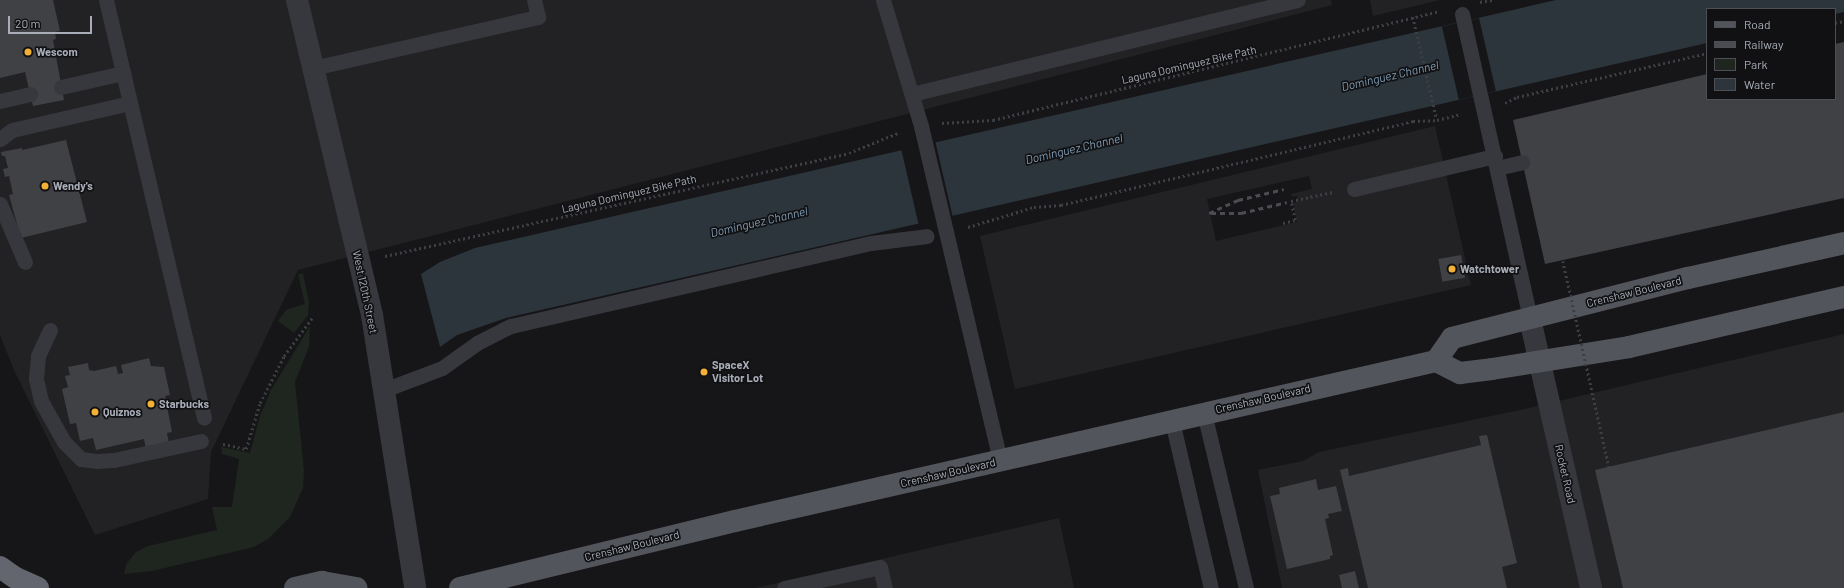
<!DOCTYPE html>
<style>
body{margin:0}
#map{position:relative;width:1844px;height:588px;overflow:hidden;background:#161618;font-family:Barlow,sans-serif}
div>[style]{position:absolute}
.built>*{inset:0;background:#222225}
.green>*{inset:0;background:#1e261f}
.water>*{inset:0;background:#2c353c}
.pier>*{inset:0;background:#161618;transform-origin:0 0}
.building>*{inset:0;background:#404145;transform-origin:0 0}
.path>*{height:2.5px;margin-top:-1.25px;transform-origin:0;background:repeating-linear-gradient(90deg,#3d3f44 0 2px,transparent 0 5px)}
.service>*{height:15px;margin:-7.5px;padding:0 7.5px;transform-origin:7.5px;border-radius:7.5px;background:#37383d}
.minor>*{height:22px;margin:-11px;padding:0 11px;transform-origin:11px;border-radius:11px;background:#37383d}
.tertiary>*{height:22px;margin:-11px;padding:0 11px;transform-origin:11px;border-radius:11px;background:#37383d}
.primary>*{height:22px;margin:-11px;padding:0 11px;transform-origin:11px;border-radius:11px;background:#53555c}
.motorway>*{height:22px;margin:-11px;padding:0 11px;transform-origin:11px;border-radius:11px;background:#63666e}
.rail>*{height:3px;margin-top:-1.5px;transform-origin:0;background:repeating-linear-gradient(90deg,#4a4c52 0 5px,transparent 0 9px)}
.path-bridge>*{height:2.5px;margin-top:-1.25px;transform-origin:0;background:repeating-linear-gradient(90deg,#3d3f44 0 2px,transparent 0 5px)}
.dots>*{width:11px;height:11px;translate:-50% -50%;box-sizing:border-box;border:2px solid #111113;border-radius:50%}
span{translate:-50% -50%;white-space:nowrap;text-align:center;line-height:1.15;-webkit-text-stroke:3.5px #111113;paint-order:stroke}
.poi-label{font-size:11px;color:#a8adb8;font-weight:700}
.left{translate:0 -50%;text-align:left}
.street-label{font-size:11px;color:#a8adb8}
.water-label{font-size:12px;color:#7f9bb3;font-style:italic}
.legend{position:absolute;left:1706px;top:8px;width:130px;height:92px;box-sizing:border-box;background:#111113;border:1px solid #4d4f55;margin:0;padding:5px 7px;list-style:none;font-size:12px;color:#a8adb8}
.legend li{display:flex;align-items:center;gap:8px;height:20px}
.legend b{width:20px;border:1px solid #4d4f55}
.scale{position:absolute;left:8px;top:16px;width:84px;height:18px;box-sizing:border-box;border:2px solid #a8adb8;border-top:0;padding-left:5px;font-size:12px;line-height:14px;white-space:nowrap;color:#a8adb8;-webkit-text-stroke:3px #111113;paint-order:stroke}
</style>
<div id="map">
<div class="built">
<i style="clip-path:polygon(0 0,1331px 0,1332px 5px,298px 270px,211px 452px,208px 499px,95px 535px,14px 370px,0 335px)"></i>
<i style="clip-path:polygon(1370px 0,1440px 0,1373px 16px)"></i>
<i style="clip-path:polygon(evenodd,1435px 126px,1471px 285px,1015px 389px,980px 236px,1435px 126px,1309px 176px,1312px 189px,1291px 194px,1292px 197px,1297px 196px,1298px 202px,1293px 203px,1297px 222px,1216px 241px,1207px 199px,1309px 176px)"></i>
<i style="clip-path:polygon(1844px 334px,1844px 588px,1282px 588px,1258px 470px,1303px 461px,1319px 452px,1529px 408px)"></i>
<i style="clip-path:polygon(1059px 518px,1074px 588px,755px 588px)"></i>
</div>
<div class="green">
<i style="clip-path:polygon(303px 273px,309px 302px,308px 315px,294px 333px,278px 321px,286px 310px,305px 304px,298px 274px)"></i>
<i style="clip-path:polygon(310px 326px,309px 347px,295px 382px,304px 471px,303px 488px,290px 517px,268px 539px,254px 547px,152px 571px,124px 574px,127px 563px,136px 552px,148px 546px,217px 530px,212px 507px,232px 507px,239px 459px,222px 454px,221px 447px,250px 453px,260px 416px,271px 390px)"></i>
</div>
<div class="water">
<i style="clip-path:polygon(1556px 0,1844px 0,1844px 12px,1835px 14px,1835px 9px,1707px 9px,1707px 43px,506px 318px,457px 335px,440px 347px,421px 274px,440px 262px,475px 248px)"></i>
</div>
<div class="pier">
<i style="left:1479px;top:18px;width:75px;height:38px;rotate:77deg"></i>
<i style="left:935px;top:140px;width:79px;height:35px;rotate:77deg"></i>
</div>
<div class="building">
<i style="clip-path:polygon(0 0,53px 0,60px 31px,55px 32px,56px 39px,53px 40px,64px 100px,33px 106px,25px 72px,0 78px)"></i>
<i style="clip-path:polygon(1844px 42px,1844px 198px,1545px 264px,1513px 120px,1707px 74px,1707px 99px,1835px 99px,1835px 44px)"></i>
<i style="clip-path:polygon(66px 140px,87px 222px,21px 238px,9px 195px,13px 194px,9px 176px,5px 177px,3px 169px,8px 168px,5px 156px,2px 156px,1px 152px,22px 148px,22px 150px)"></i>
<i style="left:1461px;top:255px;width:23px;height:23px;rotate:80deg"></i>
<i style="clip-path:polygon(149px 358px,151px 366px,164px 367px,170px 395px,165px 396px,172px 432px,167px 433px,169px 444px,146px 449px,144px 439px,96px 450px,93px 438px,80px 441px,76px 423px,70px 424px,62px 389px,68px 387px,65px 376px,70px 375px,68px 367px,88px 363px,89px 370px,94px 371px,116px 366px,118px 374px,123px 373px,121px 365px)"></i>
<i style="clip-path:polygon(1844px 412px,1844px 588px,1623px 588px,1595px 470px)"></i>
<i style="clip-path:polygon(1487px 435px,1517px 563px,1502px 567px,1507px 588px,1368px 588px,1340px 470px,1348px 468px,1349px 476px,1481px 445px,1479px 436px)"></i>
<i style="clip-path:polygon(1316px 479px,1318px 490px,1336px 486px,1342px 511px,1328px 514px,1329px 518px,1325px 519px,1333px 555px,1330px 556px,1330px 559px,1287px 569px,1270px 496px,1280px 494px,1279px 488px)"></i>
<i style="clip-path:polygon(1355px 571px,1359px 588px,1342px 588px,1339px 575px)"></i>
</div>
<div class="path">
<i style="left:1480px;top:2px;width:13px;rotate:-9deg"></i>
<i style="left:1413px;top:17px;width:102px;rotate:76.9deg"></i>
<i style="left:1835px;top:23px;width:9px;rotate:-13deg"></i>
<i style="left:1505px;top:103px;width:13px;rotate:-27deg"></i>
<i style="left:1517px;top:97px;width:195px;rotate:-13deg"></i>
<i style="left:942px;top:123px;width:51px;rotate:-3.4deg"></i>
<i style="left:993px;top:120px;width:460px;rotate:-13.7deg"></i>
<i style="left:1283px;top:223px;width:12px;rotate:-14deg"></i>
<i style="left:1295px;top:220px;width:19px;rotate:-102deg"></i>
<i style="left:1291px;top:201px;width:43px;rotate:-12.1deg"></i>
<i style="left:968px;top:227px;width:69px;rotate:-16.9deg"></i>
<i style="left:1034px;top:207px;width:27px;rotate:-4deg"></i>
<i style="left:1061px;top:205px;width:362px;rotate:-13.4deg"></i>
<i style="left:1413px;top:121px;width:24px;rotate:-2deg"></i>
<i style="left:1437px;top:120px;width:25px;rotate:-14deg"></i>
<i style="left:385px;top:256px;width:475px;rotate:-12.5deg"></i>
<i style="left:849px;top:153px;width:55px;rotate:-22.4deg"></i>
<i style="left:223px;top:444px;width:24px;rotate:12deg"></i>
<i style="left:246px;top:449px;width:48px;rotate:-73.1deg"></i>
<i style="left:260px;top:403px;width:53px;rotate:-62.9deg"></i>
<i style="left:284px;top:356px;width:47px;rotate:-53.6deg"></i>
</div>
<div class="service">
<i style="left:106px;top:0;width:429px;rotate:76.8deg"></i>
<i style="left:883px;top:0;width:132px;rotate:73.2deg"></i>
<i style="left:921px;top:126px;width:344px;rotate:76.7deg"></i>
<i style="left:1462px;top:14px;width:312px;rotate:77.4deg"></i>
<i style="left:313px;top:68px;width:231px;rotate:-12.8deg"></i>
<i style="left:538px;top:17px;width:17px;rotate:-103deg"></i>
<i style="left:61px;top:87px;width:64px;rotate:-12.7deg"></i>
<i style="left:912px;top:94px;width:397px;rotate:-13.7deg"></i>
<i style="left:0;top:101px;width:31px;rotate:-13deg"></i>
<i style="left:0;top:139px;width:15px;rotate:-37deg"></i>
<i style="left:12px;top:130px;width:121px;rotate:-12.9deg"></i>
<i style="left:1497px;top:168px;width:26px;rotate:-13deg"></i>
<i style="left:1354px;top:189px;width:145px;rotate:-13.2deg"></i>
<i style="left:0;top:204px;width:63px;rotate:66.7deg"></i>
<i style="left:50px;top:330px;width:29px;rotate:115deg"></i>
<i style="left:38px;top:356px;width:23px;rotate:95deg"></i>
<i style="left:36px;top:379px;width:23px;rotate:77deg"></i>
<i style="left:41px;top:401px;width:47px;rotate:60.7deg"></i>
<i style="left:64px;top:442px;width:24px;rotate:45deg"></i>
<i style="left:81px;top:459px;width:17px;rotate:7deg"></i>
<i style="left:98px;top:461px;width:16px;rotate:-4deg"></i>
<i style="left:114px;top:460px;width:89px;rotate:-12.3deg"></i>
<i style="left:384px;top:390px;width:62px;rotate:-20.8deg"></i>
<i style="left:442px;top:368px;width:43px;rotate:-35.5deg"></i>
<i style="left:477px;top:343px;width:38px;rotate:-27deg"></i>
<i style="left:511px;top:326px;width:369px;rotate:-13deg"></i>
<i style="left:871px;top:243px;width:56px;rotate:-7.1deg"></i>
<i style="left:1204px;top:413px;width:180px;rotate:76.5deg"></i>
<i style="left:1172px;top:421px;width:171px;rotate:76.9deg"></i>
<i style="left:784px;top:588px;width:98px;rotate:-12.3deg"></i>
<i style="left:880px;top:567px;width:22px;rotate:77deg"></i>
</div>
<div class="minor">
<i style="left:1530px;top:319px;width:276px;rotate:77.2deg"></i>
</div>
<div class="tertiary">
<i style="left:297px;top:0;width:324px;rotate:76.6deg"></i>
<i style="left:372px;top:315px;width:276px;rotate:81deg"></i>
</div>
<div class="primary">
<i style="left:1436px;top:361px;width:28px;rotate:-55deg"></i>
<i style="left:1452px;top:338px;width:244px;rotate:-14.3deg"></i>
<i style="left:1688px;top:278px;width:160px;rotate:-12.6deg"></i>
<i style="left:295px;top:588px;width:28px;rotate:-13deg"></i>
<i style="left:322px;top:582px;width:35px;rotate:10deg"></i>
<i style="left:460px;top:588px;width:283px;rotate:-13.7deg"></i>
<i style="left:735px;top:521px;width:719px;rotate:-12.86deg"></i>
<i style="left:1436px;top:361px;width:27px;rotate:27deg"></i>
<i style="left:1460px;top:373px;width:32px;rotate:-7deg"></i>
<i style="left:1492px;top:369px;width:139px;rotate:-9.1deg"></i>
<i style="left:1629px;top:347px;width:221px;rotate:-13.1deg"></i>
</div>
<div class="motorway">
<i style="left:0;top:567px;width:19px;rotate:35deg"></i>
<i style="left:16px;top:578px;width:24px;rotate:24deg"></i>
</div>
<div class="rail">
<i style="left:1209px;top:213px;width:32px;rotate:-24deg"></i>
<i style="left:1238px;top:200px;width:47px;rotate:-13.4deg"></i>
<i style="left:1211px;top:213px;width:30px"></i>
<i style="left:1241px;top:213px;width:47px;rotate:-13.4deg"></i>
</div>
<div class="path-bridge">
<i style="left:1563px;top:261px;width:211px;rotate:77.4deg"></i>
</div>
<div class="dots">
<i style="left:28px;top:52px;background:#f2b134"></i>
<i style="left:45px;top:186px;background:#f2b134"></i>
<i style="left:1452px;top:269px;background:#f2b134"></i>
<i style="left:704px;top:372px;background:#f2b134"></i>
<i style="left:151px;top:404px;background:#f2b134"></i>
<i style="left:95px;top:412px;background:#f2b134"></i>
</div>
<div class="poi-label">
<span class="left" style="left:36px;top:52px">Wescom</span>
<span class="left" style="left:53px;top:186px">Wendy's</span>
<span class="left" style="left:1460px;top:269px">Watchtower</span>
<span class="left" style="left:712px;top:372px">SpaceX<br>Visitor Lot</span>
<span class="left" style="left:159px;top:404px">Starbucks</span>
<span class="left" style="left:103px;top:412px">Quiznos</span>
</div>
<div class="street-label">
<span style="left:1189px;top:65px;rotate:-13deg">Laguna Dominguez Bike Path</span>
<span style="left:629px;top:194px;rotate:-13deg">Laguna Dominguez Bike Path</span>
<span style="left:365px;top:292px;rotate:78deg">West 120th Street</span>
<span style="left:1634px;top:292px;rotate:-14deg">Crenshaw Boulevard</span>
<span style="left:1263px;top:399px;rotate:-13deg">Crenshaw Boulevard</span>
<span style="left:948px;top:473px;rotate:-13deg">Crenshaw Boulevard</span>
<span style="left:1565px;top:474px;rotate:77deg">Rocket Road</span>
<span style="left:632px;top:546px;rotate:-14deg">Crenshaw Boulevard</span>
</div>
<div class="water-label">
<span style="left:1390px;top:76px;rotate:-13deg">Dominguez Channel</span>
<span style="left:1074px;top:149px;rotate:-13deg">Dominguez Channel</span>
<span style="left:759px;top:222px;rotate:-13deg">Dominguez Channel</span>
</div>
<ul class="legend">
<li><b style="height:5px;background:#53555c"></b>Road</li>
<li><b style="height:5px;background:#4a4c52"></b>Railway</li>
<li><b style="height:11px;background:#1e261f"></b>Park</li>
<li><b style="height:11px;background:#2c353c"></b>Water</li>
</ul>
<div class="scale">20 m</div>
</div>
